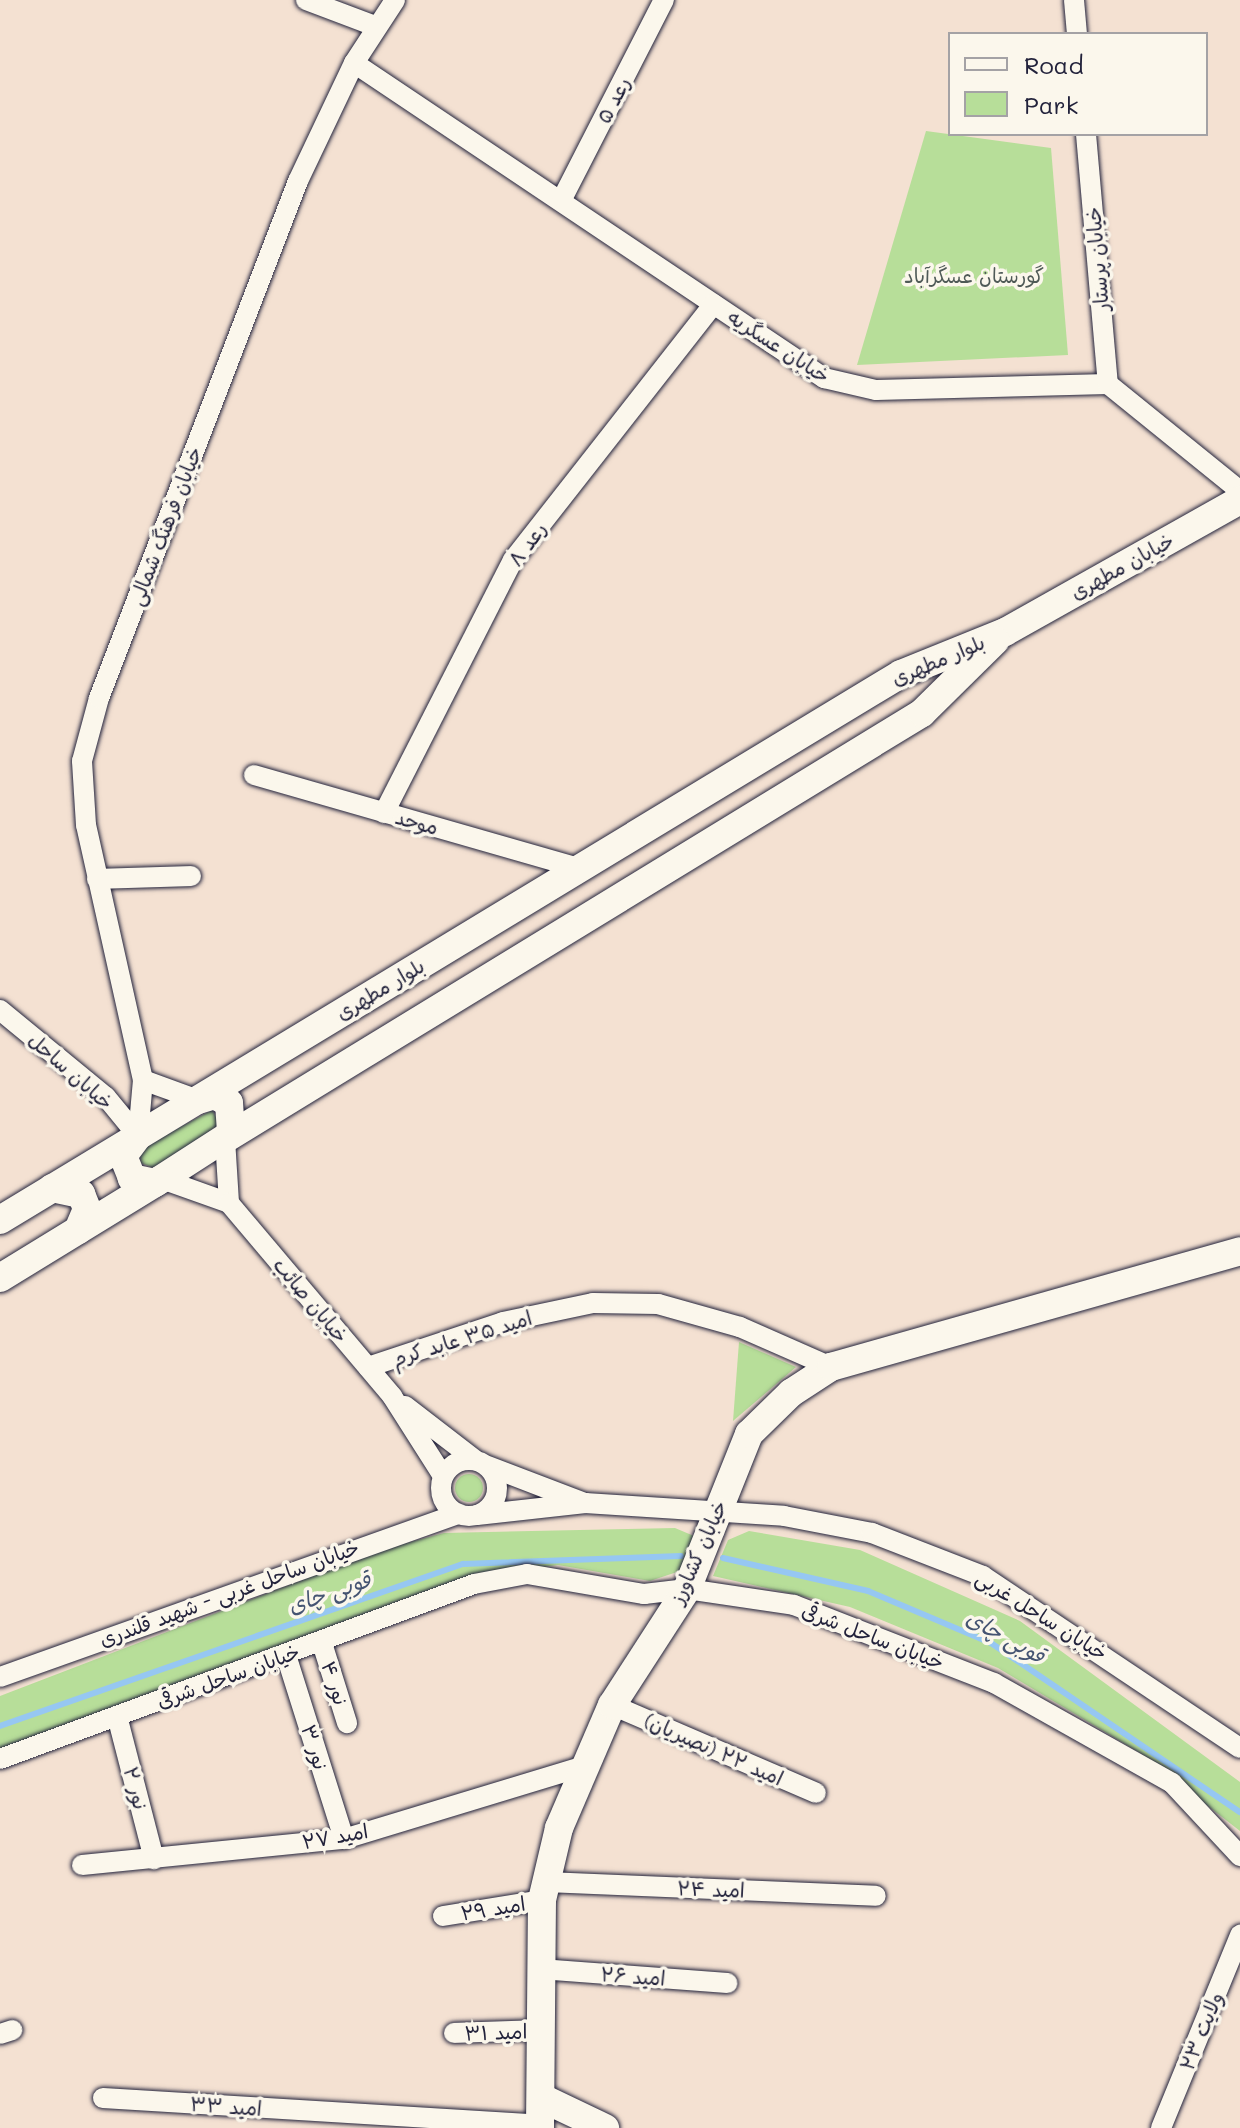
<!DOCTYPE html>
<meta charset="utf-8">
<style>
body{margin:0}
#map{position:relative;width:1240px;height:2128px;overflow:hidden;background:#f4e1d2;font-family:Mali,"Playpen Sans Arabic",sans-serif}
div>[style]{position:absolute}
.green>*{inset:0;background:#b7de99}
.round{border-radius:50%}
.stream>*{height:6px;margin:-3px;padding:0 3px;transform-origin:3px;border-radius:3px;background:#96c7f2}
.roads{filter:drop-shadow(0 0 2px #22223b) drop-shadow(0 0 2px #22223b)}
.minor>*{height:20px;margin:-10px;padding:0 10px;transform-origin:10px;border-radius:10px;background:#fbf7ec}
.minor>.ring{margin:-10px;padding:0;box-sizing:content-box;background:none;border:20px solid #fbf7ec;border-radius:50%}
.secondary>*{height:28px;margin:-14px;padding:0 14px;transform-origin:14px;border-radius:14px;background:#fbf7ec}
span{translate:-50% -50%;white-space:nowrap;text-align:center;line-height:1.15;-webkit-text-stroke:7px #fbf7ec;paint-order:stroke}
.street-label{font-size:20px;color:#22223b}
.park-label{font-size:20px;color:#4f5a57}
.water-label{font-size:22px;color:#455472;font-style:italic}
.legend{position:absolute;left:948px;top:32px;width:260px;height:104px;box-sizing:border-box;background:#fbf7ec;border:2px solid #a4a2a5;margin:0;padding:10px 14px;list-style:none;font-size:24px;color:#22223b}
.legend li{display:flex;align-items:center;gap:16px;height:40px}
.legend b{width:40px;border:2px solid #a4a2a5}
</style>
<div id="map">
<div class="green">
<i style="clip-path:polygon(926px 131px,1051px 148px,1068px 355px,857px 365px)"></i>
<i style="clip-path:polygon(212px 1110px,220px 1124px,156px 1169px,141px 1163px,140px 1149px)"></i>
<i style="clip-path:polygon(739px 1342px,796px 1367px,733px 1421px)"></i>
<i class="round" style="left:455px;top:1474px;width:28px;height:28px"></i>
<i style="clip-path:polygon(675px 1528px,694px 1536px,680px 1571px,650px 1581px,558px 1565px,467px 1577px,0 1749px,0 1696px,380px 1550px,444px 1533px)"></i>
<i style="clip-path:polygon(749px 1531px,860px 1550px,1020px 1621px,1240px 1782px,1240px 1831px,1140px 1753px,998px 1668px,850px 1607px,713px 1576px,728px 1540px)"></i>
</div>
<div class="stream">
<i style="left:723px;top:1558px;width:149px;rotate:12.8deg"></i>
<i style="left:868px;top:1591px;width:134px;rotate:22.9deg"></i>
<i style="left:991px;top:1643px;width:301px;rotate:34.2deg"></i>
<i style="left:0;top:1726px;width:491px;rotate:-19.3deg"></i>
<i style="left:463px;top:1564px;width:218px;rotate:-2.1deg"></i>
</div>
<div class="roads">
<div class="minor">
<i style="left:306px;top:0;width:74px;rotate:20.6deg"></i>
<i style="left:1074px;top:0;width:34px;rotate:85deg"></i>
<i style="left:354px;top:63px;width:566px;rotate:33.83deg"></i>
<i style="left:824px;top:378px;width:53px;rotate:13deg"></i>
<i style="left:876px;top:390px;width:232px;rotate:-1.5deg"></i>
<i style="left:1108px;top:384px;width:170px;rotate:39deg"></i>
<i style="left:1086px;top:134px;width:251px;rotate:85deg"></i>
<i style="left:562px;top:199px;width:224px;rotate:-62.9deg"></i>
<i style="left:254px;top:775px;width:338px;rotate:16deg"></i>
<i style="left:384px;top:813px;width:284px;rotate:-63deg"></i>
<i style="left:513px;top:560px;width:325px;rotate:-51.9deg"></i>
<i style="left:97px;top:879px;width:94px;rotate:-1.8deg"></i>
<i style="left:0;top:1010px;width:137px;rotate:39.4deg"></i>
<i style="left:106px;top:1097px;width:50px;rotate:50.6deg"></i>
<i style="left:143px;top:1080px;width:59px;rotate:20deg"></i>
<i style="left:138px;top:1136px;width:56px;rotate:-84.9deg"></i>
<i style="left:143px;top:1080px;width:261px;rotate:-102.6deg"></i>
<i style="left:86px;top:825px;width:64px;rotate:-93.6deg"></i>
<i style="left:82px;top:761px;width:65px;rotate:-74.9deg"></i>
<i style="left:99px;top:698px;width:554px;rotate:-68.95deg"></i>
<i style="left:298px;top:181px;width:131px;rotate:-64.6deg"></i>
<i style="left:354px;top:63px;width:75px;rotate:-56.9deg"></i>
<i style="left:225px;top:1139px;width:64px;rotate:86.4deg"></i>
<i style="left:162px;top:1179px;width:71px;rotate:19.7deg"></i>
<i style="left:229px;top:1203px;width:253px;rotate:49.8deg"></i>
<i style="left:392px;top:1396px;width:95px;rotate:57.5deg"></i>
<i style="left:368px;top:1367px;width:142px;rotate:-18.4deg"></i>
<i style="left:503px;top:1322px;width:92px;rotate:-11.9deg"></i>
<i style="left:593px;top:1303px;width:65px;rotate:0.9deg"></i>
<i style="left:658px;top:1304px;width:85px;rotate:15.7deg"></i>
<i style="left:740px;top:1327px;width:99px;rotate:23.7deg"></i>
<i style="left:405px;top:1406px;width:88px;rotate:37.6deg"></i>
<i class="ring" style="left:441px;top:1460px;width:36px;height:36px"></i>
<i style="left:488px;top:1466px;width:101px;rotate:21deg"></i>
<i style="left:477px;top:1515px;width:109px;rotate:-6.3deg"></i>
<i style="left:585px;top:1503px;width:199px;rotate:3.7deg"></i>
<i style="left:784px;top:1516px;width:90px;rotate:10.9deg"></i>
<i style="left:872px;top:1533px;width:119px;rotate:21.2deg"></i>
<i style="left:983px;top:1576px;width:309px;rotate:33.8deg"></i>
<i style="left:322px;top:1643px;width:84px;rotate:72.6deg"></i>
<i style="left:286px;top:1655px;width:193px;rotate:72.5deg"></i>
<i style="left:0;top:1677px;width:487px;rotate:-19.6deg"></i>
<i style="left:612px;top:1705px;width:222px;rotate:23.3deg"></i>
<i style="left:117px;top:1716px;width:148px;rotate:75.5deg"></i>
<i style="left:0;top:1759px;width:505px;rotate:-20.26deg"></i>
<i style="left:474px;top:1584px;width:54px;rotate:-10.7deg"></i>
<i style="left:527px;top:1574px;width:119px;rotate:9.7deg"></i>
<i style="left:644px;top:1594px;width:43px;rotate:-6.6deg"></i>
<i style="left:687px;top:1589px;width:108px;rotate:8.5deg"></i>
<i style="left:794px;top:1605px;width:215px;rotate:21.3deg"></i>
<i style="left:994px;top:1683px;width:204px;rotate:29.3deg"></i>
<i style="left:1172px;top:1783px;width:100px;rotate:47deg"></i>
<i style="left:82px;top:1865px;width:263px;rotate:-5.7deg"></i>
<i style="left:344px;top:1839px;width:248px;rotate:-16.9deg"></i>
<i style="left:546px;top:1882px;width:330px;rotate:2.4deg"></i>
<i style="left:443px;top:1916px;width:100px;rotate:-9.2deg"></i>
<i style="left:540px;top:1969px;width:188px;rotate:4.3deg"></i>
<i style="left:454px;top:2033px;width:85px;rotate:-2deg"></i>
<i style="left:0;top:2034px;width:13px;rotate:-18deg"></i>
<i style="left:103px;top:2098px;width:438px;rotate:3.5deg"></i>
<i style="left:1161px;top:2128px;width:209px;rotate:-67.7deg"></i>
</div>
<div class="secondary">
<i style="left:198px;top:1100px;width:17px;rotate:-17deg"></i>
<i style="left:214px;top:1095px;width:17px;rotate:28deg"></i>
<i style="left:229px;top:1103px;width:31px;rotate:86deg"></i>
<i style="left:231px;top:1134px;width:90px;rotate:147.2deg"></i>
<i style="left:155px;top:1183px;width:24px;rotate:-168deg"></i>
<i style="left:132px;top:1178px;width:24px;rotate:-112deg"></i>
<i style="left:123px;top:1156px;width:25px;rotate:-53deg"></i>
<i style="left:138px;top:1136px;width:892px;rotate:-31.2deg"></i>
<i style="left:901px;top:674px;width:112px;rotate:-22deg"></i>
<i style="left:1005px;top:632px;width:270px;rotate:-29.3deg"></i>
<i style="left:225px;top:1139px;width:817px;rotate:-31.43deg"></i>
<i style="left:922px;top:713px;width:103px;rotate:-44.6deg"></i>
<i style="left:52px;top:1188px;width:30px;rotate:12deg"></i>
<i style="left:81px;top:1194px;width:16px;rotate:68deg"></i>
<i style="left:87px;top:1209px;width:23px;rotate:113deg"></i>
<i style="left:0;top:1220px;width:157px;rotate:-31.2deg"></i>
<i style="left:0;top:1278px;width:188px;rotate:-31.5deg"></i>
<i style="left:542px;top:2098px;width:70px;rotate:25.5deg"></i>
<i style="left:540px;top:2128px;width:228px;rotate:-89.5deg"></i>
<i style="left:542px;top:1900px;width:74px;rotate:-76.7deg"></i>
<i style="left:559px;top:1828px;width:134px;rotate:-66.7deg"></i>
<i style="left:612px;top:1705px;width:138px;rotate:-57.1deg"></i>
<i style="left:687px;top:1589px;width:167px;rotate:-68.2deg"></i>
<i style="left:749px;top:1434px;width:59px;rotate:-44.3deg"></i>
<i style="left:791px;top:1393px;width:48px;rotate:-33deg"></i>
<i style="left:831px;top:1367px;width:425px;rotate:-15.8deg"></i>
</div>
</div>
<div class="street-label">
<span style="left:613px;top:100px;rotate:-63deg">رعد ۵</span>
<span style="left:1097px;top:259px;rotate:-95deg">خیابان پرستار</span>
<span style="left:779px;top:346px;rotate:33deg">خیابان عسگریه</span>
<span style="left:165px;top:526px;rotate:-69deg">خیابان فرهنگ شمالی</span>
<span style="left:527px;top:544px;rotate:-54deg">رعد ۸</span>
<span style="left:1122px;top:566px;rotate:-29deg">خیابان مطهری</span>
<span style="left:938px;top:660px;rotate:-23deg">بلوار مطهری</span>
<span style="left:417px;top:822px;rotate:16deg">موحد</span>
<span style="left:380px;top:989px;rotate:-31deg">بلوار مطهری</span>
<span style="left:71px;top:1071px;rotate:41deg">خیابان ساحل</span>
<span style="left:311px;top:1300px;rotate:50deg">خیابان صائب</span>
<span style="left:462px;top:1338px;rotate:-17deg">امید ۳۵ عابد کرم</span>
<span style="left:698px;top:1552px;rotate:-66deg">خیابان کشاورز</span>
<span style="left:229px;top:1593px;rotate:-20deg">خیابان ساحل غربی - شهید قلندری</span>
<span style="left:1042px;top:1615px;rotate:32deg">خیابان ساحل غربی</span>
<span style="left:873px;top:1636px;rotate:21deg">خیابان ساحل شرقی</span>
<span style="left:228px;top:1676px;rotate:-20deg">خیابان ساحل شرقی</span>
<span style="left:335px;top:1683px;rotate:72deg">نور ۴</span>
<span style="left:315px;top:1747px;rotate:73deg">نور ۳</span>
<span style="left:714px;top:1749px;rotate:24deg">امید ۲۲ (نصیریان)</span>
<span style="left:136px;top:1788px;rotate:75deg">نور ۲</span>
<span style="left:335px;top:1836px;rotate:-10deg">امید ۲۷</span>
<span style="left:711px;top:1889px;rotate:2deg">امید ۲۴</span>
<span style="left:493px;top:1908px;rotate:-9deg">امید ۲۹</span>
<span style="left:633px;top:1976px;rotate:4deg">امید ۲۶</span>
<span style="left:1201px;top:2031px;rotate:-68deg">ولایت ۲۳</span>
<span style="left:496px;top:2032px;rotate:-2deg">امید ۳۱</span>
<span style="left:226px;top:2106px;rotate:4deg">امید ۳۳</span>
</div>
<div class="park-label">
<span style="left:974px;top:275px">گورستان عسگرآباد</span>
</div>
<div class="water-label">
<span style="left:329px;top:1592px;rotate:-19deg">قوبی چای</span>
<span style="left:1006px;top:1636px;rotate:29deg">قوبی چای</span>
</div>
<ul class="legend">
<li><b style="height:10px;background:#fbf7ec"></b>Road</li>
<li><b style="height:22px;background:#b7de99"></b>Park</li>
</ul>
</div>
